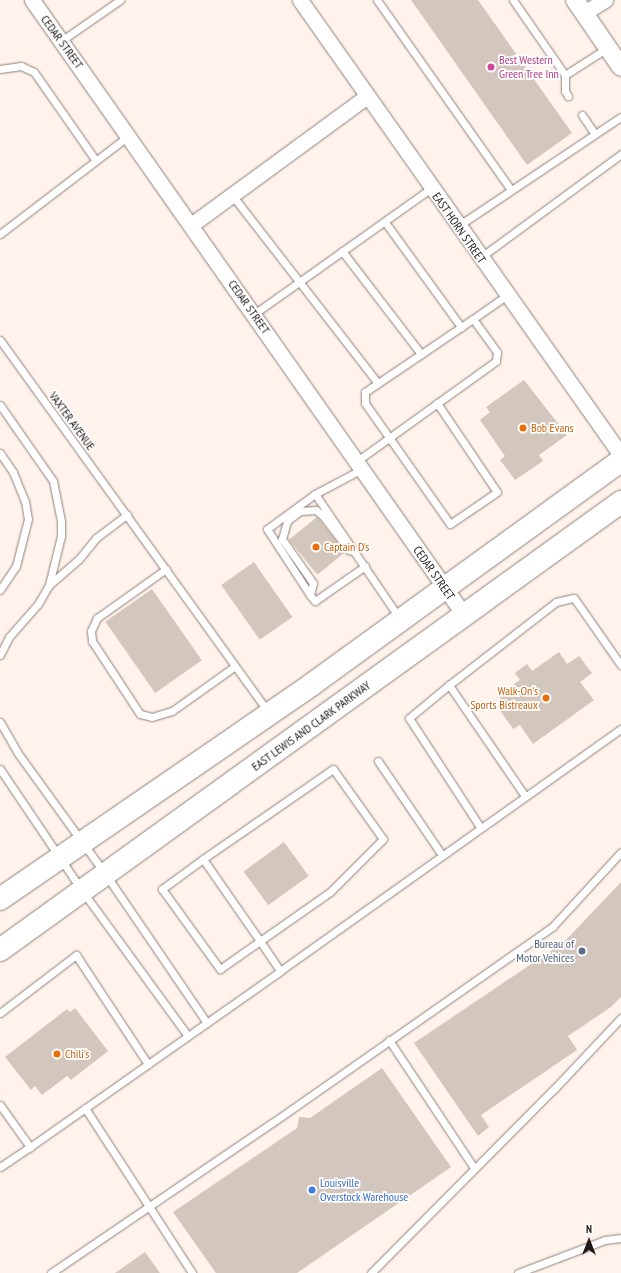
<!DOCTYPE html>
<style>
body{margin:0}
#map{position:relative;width:621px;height:1273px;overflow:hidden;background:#fff3ec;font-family:"PT Sans Narrow",sans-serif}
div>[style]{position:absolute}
.building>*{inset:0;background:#d3c6bc;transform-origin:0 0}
.roads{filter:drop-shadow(0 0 1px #8e817a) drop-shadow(0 0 1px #8e817a)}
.service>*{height:7px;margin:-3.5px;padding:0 3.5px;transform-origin:3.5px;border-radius:3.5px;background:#fff}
.minor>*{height:15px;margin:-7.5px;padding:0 7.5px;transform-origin:7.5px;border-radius:7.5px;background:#fff}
.tertiary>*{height:18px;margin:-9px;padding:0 9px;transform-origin:9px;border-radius:9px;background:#fff}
.primary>*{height:22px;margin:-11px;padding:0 11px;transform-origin:11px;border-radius:11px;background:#fff}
.dots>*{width:11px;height:11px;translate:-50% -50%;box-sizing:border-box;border:2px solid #fff;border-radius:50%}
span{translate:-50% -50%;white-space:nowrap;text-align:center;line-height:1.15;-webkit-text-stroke:3.5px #fff;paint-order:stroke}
.street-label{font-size:12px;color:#1e1916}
.hotel-label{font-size:12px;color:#b23c85}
.left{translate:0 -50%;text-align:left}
.food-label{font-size:12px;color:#c56008}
.right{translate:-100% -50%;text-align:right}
.service-label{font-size:12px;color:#4e5e75}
.shop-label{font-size:12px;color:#366cbe}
.north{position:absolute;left:569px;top:1221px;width:40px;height:40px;-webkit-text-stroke:3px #fff;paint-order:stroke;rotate:0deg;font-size:11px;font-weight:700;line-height:16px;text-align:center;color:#1e1916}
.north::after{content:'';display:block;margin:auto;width:14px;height:18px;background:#1e1916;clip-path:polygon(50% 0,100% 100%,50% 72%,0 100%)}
</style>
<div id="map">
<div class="building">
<i style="clip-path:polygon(411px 0,478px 0,572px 133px,527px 165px)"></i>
<i style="clip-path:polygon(524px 380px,567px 435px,539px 455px,543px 461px,515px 480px,500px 460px,505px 456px,480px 420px,490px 412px,486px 407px)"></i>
<i style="left:317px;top:517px;width:45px;height:36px;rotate:51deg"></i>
<i style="left:254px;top:562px;width:67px;height:40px;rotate:55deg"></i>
<i style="left:152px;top:589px;width:87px;height:57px;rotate:55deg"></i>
<i style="clip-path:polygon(559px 652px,567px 664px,579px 656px,592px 673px,580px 682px,594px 700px,533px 744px,520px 725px,513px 729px,497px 706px,503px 702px,498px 695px,520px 680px,515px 673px,527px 664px,532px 671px)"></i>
<i style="left:284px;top:842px;width:42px;height:50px;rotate:54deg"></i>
<i style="clip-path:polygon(621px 882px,621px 997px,611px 1007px,568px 1036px,577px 1050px,481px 1115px,489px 1127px,478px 1136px,414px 1043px,564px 942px)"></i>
<i style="clip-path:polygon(75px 1008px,108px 1051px,71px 1080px,67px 1076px,42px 1095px,35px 1086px,31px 1090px,5px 1057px,67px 1009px,70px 1012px)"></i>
<i style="clip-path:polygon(382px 1068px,451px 1167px,297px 1273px,216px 1273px,173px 1212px,297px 1128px,299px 1117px,310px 1118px)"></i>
<i style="clip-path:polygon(145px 1252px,160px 1273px,115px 1273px)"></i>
</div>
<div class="roads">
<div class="service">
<i style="left:377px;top:0;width:232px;rotate:54.8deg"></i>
<i style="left:513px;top:0;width:91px;rotate:55.3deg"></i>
<i style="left:565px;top:75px;width:16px;rotate:90deg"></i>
<i style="left:565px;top:91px;width:6px;rotate:59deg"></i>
<i style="left:61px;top:41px;width:72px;rotate:-34.8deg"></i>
<i style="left:0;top:69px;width:21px;rotate:-8deg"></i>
<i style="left:21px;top:66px;width:14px;rotate:25deg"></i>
<i style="left:34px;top:72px;width:108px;rotate:55.1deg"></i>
<i style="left:565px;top:75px;width:50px;rotate:-32.7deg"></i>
<i style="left:582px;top:115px;width:23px;rotate:56deg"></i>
<i style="left:232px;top:195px;width:238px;rotate:52.2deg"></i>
<i style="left:385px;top:222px;width:130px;rotate:54.1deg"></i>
<i style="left:458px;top:226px;width:196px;rotate:-33.8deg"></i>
<i style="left:0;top:234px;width:161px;rotate:-37.4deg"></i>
<i style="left:342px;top:251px;width:130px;rotate:52.5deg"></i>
<i style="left:481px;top:257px;width:174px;rotate:-36.3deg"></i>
<i style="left:254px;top:314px;width:217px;rotate:-35.4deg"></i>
<i style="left:0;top:340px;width:458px;rotate:54.2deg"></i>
<i style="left:437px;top:403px;width:107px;rotate:56deg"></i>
<i style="left:497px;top:492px;width:57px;rotate:145.8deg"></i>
<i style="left:450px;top:524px;width:148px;rotate:-125.1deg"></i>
<i style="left:365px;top:403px;width:11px;rotate:-90deg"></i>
<i style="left:365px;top:392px;width:130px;rotate:-34.1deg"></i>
<i style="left:0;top:405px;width:93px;rotate:55.1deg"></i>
<i style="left:53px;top:481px;width:41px;rotate:78.7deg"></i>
<i style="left:61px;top:521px;width:15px;rotate:90deg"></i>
<i style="left:61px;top:536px;width:50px;rotate:103.8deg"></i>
<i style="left:49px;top:585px;width:22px;rotate:120deg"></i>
<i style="left:38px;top:604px;width:44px;rotate:131.3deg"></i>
<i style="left:9px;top:637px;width:20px;rotate:117deg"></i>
<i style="left:0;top:453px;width:23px;rotate:56deg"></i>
<i style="left:13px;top:472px;width:31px;rotate:68deg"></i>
<i style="left:25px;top:501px;width:18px;rotate:81deg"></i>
<i style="left:28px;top:519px;width:49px;rotate:104.3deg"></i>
<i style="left:16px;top:566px;width:29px;rotate:124deg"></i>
<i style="left:357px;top:461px;width:171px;rotate:-35.7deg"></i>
<i style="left:496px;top:361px;width:9px;rotate:-84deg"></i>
<i style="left:497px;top:352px;width:41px;rotate:-126deg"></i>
<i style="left:473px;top:319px;width:42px;rotate:-35.2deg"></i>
<i style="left:362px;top:469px;width:53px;rotate:152deg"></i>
<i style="left:315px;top:494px;width:151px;rotate:55.8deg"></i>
<i style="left:315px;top:494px;width:59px;rotate:143.9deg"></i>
<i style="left:267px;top:529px;width:79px;rotate:56.9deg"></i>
<i style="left:310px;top:595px;width:8px;rotate:50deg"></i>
<i style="left:315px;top:601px;width:61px;rotate:-35deg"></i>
<i style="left:166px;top:569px;width:85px;rotate:144.6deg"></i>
<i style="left:97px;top:618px;width:14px;rotate:115deg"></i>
<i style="left:91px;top:631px;width:10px;rotate:84deg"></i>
<i style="left:92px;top:641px;width:87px;rotate:56.7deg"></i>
<i style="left:140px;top:714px;width:12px;rotate:14deg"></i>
<i style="left:152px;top:717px;width:21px;rotate:-17deg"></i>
<i style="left:172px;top:711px;width:77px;rotate:-35.5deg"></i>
<i style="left:49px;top:585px;width:40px;rotate:-41deg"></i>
<i style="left:79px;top:559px;width:27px;rotate:-51deg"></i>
<i style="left:96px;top:538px;width:39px;rotate:-37deg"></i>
<i style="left:310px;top:595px;width:12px;rotate:-76deg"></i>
<i style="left:313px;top:583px;width:54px;rotate:-125.2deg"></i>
<i style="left:282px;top:539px;width:19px;rotate:-74deg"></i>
<i style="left:287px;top:521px;width:16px;rotate:-38deg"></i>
<i style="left:300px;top:511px;width:16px;rotate:-4deg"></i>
<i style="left:316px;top:510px;width:9px;rotate:41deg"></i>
<i style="left:323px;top:516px;width:43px;rotate:52.6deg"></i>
<i style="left:349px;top:550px;width:6px;rotate:9deg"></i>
<i style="left:449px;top:685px;width:52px;rotate:140.5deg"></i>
<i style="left:409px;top:718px;width:130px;rotate:56.9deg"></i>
<i style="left:0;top:722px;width:34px;rotate:60deg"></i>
<i style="left:17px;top:752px;width:152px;rotate:54.1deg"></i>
<i style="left:106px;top:875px;width:179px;rotate:55.7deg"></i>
<i style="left:378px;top:761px;width:114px;rotate:55.8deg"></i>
<i style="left:0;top:769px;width:148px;rotate:56deg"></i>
<i style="left:83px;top:892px;width:178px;rotate:53.9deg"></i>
<i style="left:525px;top:796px;width:135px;rotate:-124.4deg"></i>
<i style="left:449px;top:685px;width:135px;rotate:-37.8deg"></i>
<i style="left:556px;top:602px;width:18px;rotate:-13deg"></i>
<i style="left:574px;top:598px;width:82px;rotate:55deg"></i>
<i style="left:203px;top:859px;width:51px;rotate:143.8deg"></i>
<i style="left:162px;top:889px;width:99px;rotate:54.1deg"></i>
<i style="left:220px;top:969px;width:134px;rotate:-35deg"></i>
<i style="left:330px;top:892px;width:75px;rotate:-45deg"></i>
<i style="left:383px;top:839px;width:86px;rotate:-125.5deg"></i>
<i style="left:333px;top:769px;width:158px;rotate:145.3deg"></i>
<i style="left:203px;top:859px;width:100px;rotate:55.2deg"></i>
<i style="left:260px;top:941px;width:36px;rotate:56deg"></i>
<i style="left:280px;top:971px;width:418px;rotate:-35.4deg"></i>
<i style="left:0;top:1013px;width:96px;rotate:-37.3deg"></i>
<i style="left:76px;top:955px;width:131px;rotate:56.6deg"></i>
<i style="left:389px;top:1040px;width:154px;rotate:56.4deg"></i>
<i style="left:0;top:1105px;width:52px;rotate:54.5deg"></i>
<i style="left:30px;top:1147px;width:306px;rotate:-35.1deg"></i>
<i style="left:85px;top:1108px;width:197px;rotate:57deg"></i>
<i style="left:0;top:1167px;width:36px;rotate:-34deg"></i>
<i style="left:51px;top:1273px;width:267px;rotate:-34.2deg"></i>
<i style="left:272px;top:1123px;width:343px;rotate:-35deg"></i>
<i style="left:553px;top:926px;width:100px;rotate:-47.4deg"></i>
<i style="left:371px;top:1273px;width:260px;rotate:-45.2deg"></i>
<i style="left:554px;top:1089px;width:98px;rotate:-46.7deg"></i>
<i style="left:518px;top:1273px;width:93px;rotate:-20.8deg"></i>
<i style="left:605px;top:1240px;width:16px;rotate:-7deg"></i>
</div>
<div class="minor">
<i style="left:32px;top:0;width:752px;rotate:54.91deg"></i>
<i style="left:300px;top:0;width:557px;rotate:54.8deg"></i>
<i style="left:584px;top:13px;width:25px;rotate:-32deg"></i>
<i style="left:191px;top:225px;width:218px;rotate:-36.2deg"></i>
</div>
<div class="tertiary">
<i style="left:575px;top:0;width:81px;rotate:55.5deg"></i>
</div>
<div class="primary">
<i style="left:0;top:899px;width:378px;rotate:-34.5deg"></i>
<i style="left:311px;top:685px;width:382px;rotate:-35.9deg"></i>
<i style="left:0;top:950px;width:766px;rotate:-35.81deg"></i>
</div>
</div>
<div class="dots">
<i style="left:491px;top:67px;background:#d1479c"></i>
<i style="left:523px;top:428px;background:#e8710a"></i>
<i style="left:316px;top:547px;background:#e8710a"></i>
<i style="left:546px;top:698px;background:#e8710a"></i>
<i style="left:582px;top:951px;background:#5c6f8a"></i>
<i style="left:57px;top:1054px;background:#e8710a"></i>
<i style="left:312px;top:1190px;background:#3f7fe0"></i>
</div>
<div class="street-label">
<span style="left:62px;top:42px;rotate:54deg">CEDAR STREET</span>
<span style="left:459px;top:228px;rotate:55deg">EAST HORN STREET</span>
<span style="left:249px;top:307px;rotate:55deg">CEDAR STREET</span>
<span style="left:72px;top:421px;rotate:54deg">VAXTER AVENUE</span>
<span style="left:434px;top:573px;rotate:55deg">CEDAR STREET</span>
<span style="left:311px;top:726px;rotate:-36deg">EAST LEWIS AND CLARK PARKWAY</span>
</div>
<div class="hotel-label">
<span class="left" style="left:499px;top:67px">Best Western<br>Green Tree Inn</span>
</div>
<div class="food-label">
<span class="left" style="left:531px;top:428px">Bob Evans</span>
<span class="left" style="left:324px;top:547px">Captain D's</span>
<span class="right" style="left:538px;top:698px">Walk-On's<br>Sports Bistreaux</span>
<span class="left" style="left:65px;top:1054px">Chili's</span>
</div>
<div class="service-label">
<span class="right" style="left:574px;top:951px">Bureau of<br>Motor Vehices</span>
</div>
<div class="shop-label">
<span class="left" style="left:320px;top:1190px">Louisville<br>Overstock Warehouse</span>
</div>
<div class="north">N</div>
</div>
